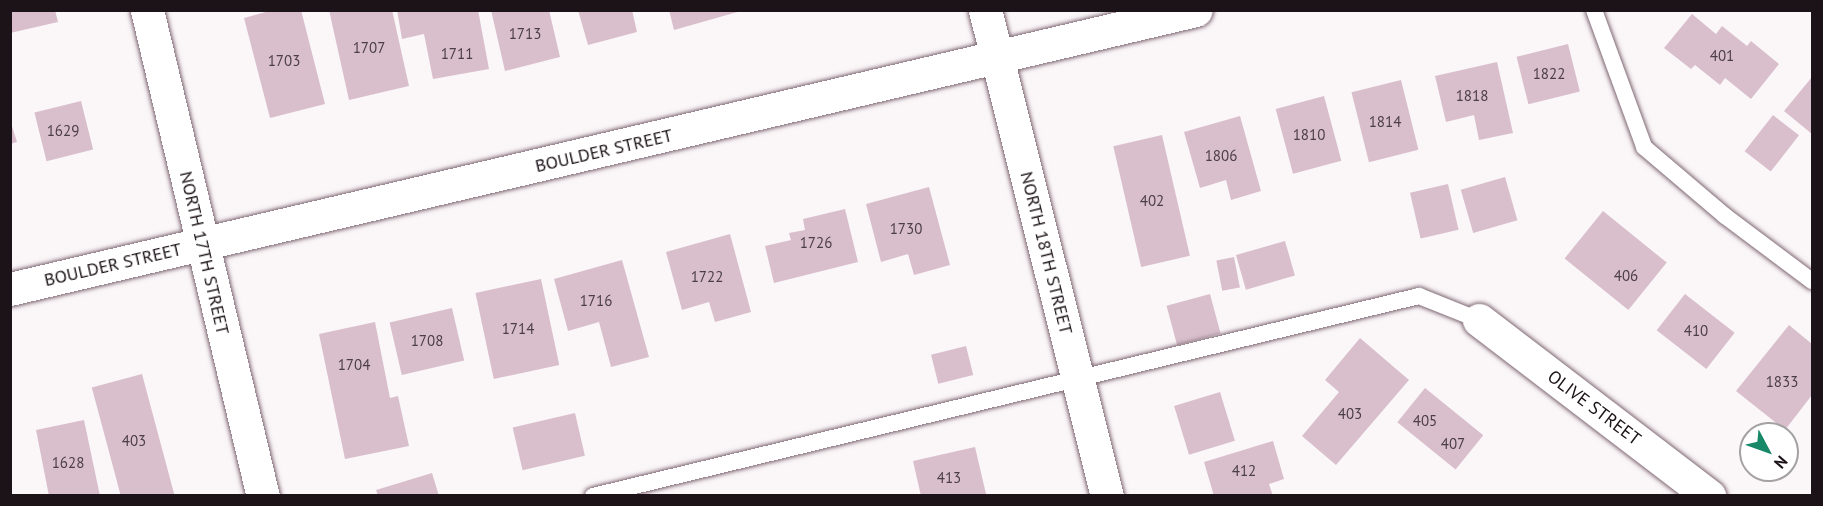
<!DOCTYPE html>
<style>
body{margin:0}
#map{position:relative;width:1823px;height:506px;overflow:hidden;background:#fbf6f8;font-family:"PT Sans",sans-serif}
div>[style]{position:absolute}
.building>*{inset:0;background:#d9bfcc;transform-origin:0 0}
.roads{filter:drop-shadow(0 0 2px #7e6772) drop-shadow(0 0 2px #7e6772)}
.lane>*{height:16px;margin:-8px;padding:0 8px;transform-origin:8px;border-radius:8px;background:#fff}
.street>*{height:33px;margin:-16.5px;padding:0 16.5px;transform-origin:16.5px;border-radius:16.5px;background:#fff}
.secondary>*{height:33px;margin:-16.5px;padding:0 16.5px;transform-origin:16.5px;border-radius:16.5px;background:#fff}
span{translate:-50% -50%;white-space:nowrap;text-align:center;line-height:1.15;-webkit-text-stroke:6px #fff;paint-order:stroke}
.number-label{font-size:15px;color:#4b3e45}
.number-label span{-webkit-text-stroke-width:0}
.street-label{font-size:18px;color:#1c1318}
.frame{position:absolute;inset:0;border:12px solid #1c1318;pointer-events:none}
.north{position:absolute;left:1739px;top:422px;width:60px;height:60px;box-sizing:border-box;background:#fff;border:2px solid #a4a1a3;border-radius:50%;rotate:131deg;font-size:16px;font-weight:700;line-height:24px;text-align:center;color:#1c1318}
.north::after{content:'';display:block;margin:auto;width:21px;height:27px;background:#178868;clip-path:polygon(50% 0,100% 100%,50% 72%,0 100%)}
</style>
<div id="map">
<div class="building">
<i style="clip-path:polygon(10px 10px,55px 10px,58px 22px,10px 33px)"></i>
<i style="clip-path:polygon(273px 10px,301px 10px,325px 104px,270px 118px,244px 18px)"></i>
<i style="clip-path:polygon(329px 10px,392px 10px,409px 86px,349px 100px)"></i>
<i style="clip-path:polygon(397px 10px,478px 10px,489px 69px,433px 79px,424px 34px,402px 39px)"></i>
<i style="clip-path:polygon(491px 10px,549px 10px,560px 57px,505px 71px)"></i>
<i style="clip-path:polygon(578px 10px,632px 10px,637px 32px,588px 45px)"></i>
<i style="clip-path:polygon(669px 10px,741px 10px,741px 11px,674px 30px)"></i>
<i style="clip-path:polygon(1692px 14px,1716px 34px,1722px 26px,1747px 46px,1751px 41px,1779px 64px,1751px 99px,1725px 78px,1720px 85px,1695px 65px,1691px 69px,1664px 48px)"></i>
<i style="left:1568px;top:44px;width:49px;height:53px;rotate:76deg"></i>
<i style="clip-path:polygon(1497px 62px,1513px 133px,1479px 140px,1474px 115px,1446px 122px,1435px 76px)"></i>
<i style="clip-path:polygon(1812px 77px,1812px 134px,1784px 111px)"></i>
<i style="left:1401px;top:80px;width:72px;height:51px;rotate:76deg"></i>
<i style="left:1324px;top:96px;width:67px;height:50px;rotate:75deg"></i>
<i style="left:81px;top:101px;width:50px;height:48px;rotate:76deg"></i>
<i style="left:1773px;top:115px;width:33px;height:46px;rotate:38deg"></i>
<i style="clip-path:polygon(1240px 116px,1261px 191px,1231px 200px,1226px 180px,1200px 188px,1184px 132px)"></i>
<i style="clip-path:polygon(10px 120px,17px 142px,10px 144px)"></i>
<i style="left:1162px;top:135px;width:124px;height:50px;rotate:77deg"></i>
<i style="left:1505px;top:177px;width:45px;height:46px;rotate:74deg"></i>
<i style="left:1448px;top:184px;width:47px;height:39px;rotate:77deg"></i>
<i style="clip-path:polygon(929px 187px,950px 265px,914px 275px,908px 254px,881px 262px,866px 204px)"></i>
<i style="clip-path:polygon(845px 209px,858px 262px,774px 283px,765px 246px,791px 240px,789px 233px,805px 230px,803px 219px)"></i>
<i style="left:1603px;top:211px;width:82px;height:61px;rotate:39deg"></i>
<i style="clip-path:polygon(730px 234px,751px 312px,715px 322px,709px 302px,682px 310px,666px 252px)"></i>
<i style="left:1285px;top:241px;width:36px;height:51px;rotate:74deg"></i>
<i style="left:1234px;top:257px;width:31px;height:18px;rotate:79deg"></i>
<i style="clip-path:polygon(622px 260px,649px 357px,611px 367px,599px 322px,568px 331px,554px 279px)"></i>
<i style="left:541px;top:279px;width:88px;height:67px;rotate:78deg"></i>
<i style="left:1210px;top:294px;width:41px;height:45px;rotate:75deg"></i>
<i style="left:1685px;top:294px;width:63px;height:46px;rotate:38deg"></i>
<i style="left:452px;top:308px;width:54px;height:64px;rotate:77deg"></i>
<i style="clip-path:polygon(375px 322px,390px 398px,398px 396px,409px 446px,345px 459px,319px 334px)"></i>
<i style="clip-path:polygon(1789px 325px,1812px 344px,1812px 395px,1785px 430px,1736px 391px)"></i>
<i style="clip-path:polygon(1360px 338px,1409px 380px,1336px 465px,1302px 436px,1339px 392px,1325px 380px)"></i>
<i style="left:966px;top:346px;width:30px;height:36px;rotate:76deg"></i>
<i style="left:142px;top:374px;width:126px;height:52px;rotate:75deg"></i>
<i style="left:1425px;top:388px;width:75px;height:44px;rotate:39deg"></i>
<i style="left:1220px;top:392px;width:51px;height:48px;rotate:73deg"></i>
<i style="left:575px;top:413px;width:44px;height:64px;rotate:77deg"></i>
<i style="clip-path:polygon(84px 420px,100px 496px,49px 496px,36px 430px)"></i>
<i style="clip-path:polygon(1273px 441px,1284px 479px,1269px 484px,1273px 496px,1214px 496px,1204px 462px)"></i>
<i style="clip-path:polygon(975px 447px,986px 494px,921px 496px,913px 461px)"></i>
<i style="clip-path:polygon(432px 473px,439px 496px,378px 496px,376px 490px)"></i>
</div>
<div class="roads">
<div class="lane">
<i style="left:1594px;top:10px;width:146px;rotate:69.9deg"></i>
<i style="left:1644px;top:147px;width:106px;rotate:40.4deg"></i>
<i style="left:1725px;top:216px;width:109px;rotate:36.8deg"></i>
<i style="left:593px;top:496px;width:850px;rotate:-13.61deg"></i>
<i style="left:1419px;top:296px;width:65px;rotate:21.8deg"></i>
</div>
<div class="street">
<i style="left:985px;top:10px;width:501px;rotate:75.91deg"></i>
<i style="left:10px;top:289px;width:1218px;rotate:-13.24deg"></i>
<i style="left:1479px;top:320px;width:290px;rotate:37.4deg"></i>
</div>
<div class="secondary">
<i style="left:147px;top:10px;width:500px;rotate:76.6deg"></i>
</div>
</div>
<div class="number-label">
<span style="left:525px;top:34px">1713</span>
<span style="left:369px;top:48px">1707</span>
<span style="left:457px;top:54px">1711</span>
<span style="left:1722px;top:56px">401</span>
<span style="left:284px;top:61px">1703</span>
<span style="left:1549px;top:74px">1822</span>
<span style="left:1472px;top:96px">1818</span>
<span style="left:1385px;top:122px">1814</span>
<span style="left:63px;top:131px">1629</span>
<span style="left:1309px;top:135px">1810</span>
<span style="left:1221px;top:156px">1806</span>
<span style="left:1152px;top:201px">402</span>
<span style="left:906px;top:229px">1730</span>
<span style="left:816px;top:243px">1726</span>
<span style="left:1626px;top:276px">406</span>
<span style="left:707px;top:277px">1722</span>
<span style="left:596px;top:301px">1716</span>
<span style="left:518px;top:329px">1714</span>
<span style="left:1696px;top:331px">410</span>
<span style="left:427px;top:341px">1708</span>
<span style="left:354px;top:365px">1704</span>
<span style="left:1782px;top:382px">1833</span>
<span style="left:1350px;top:414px">403</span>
<span style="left:1425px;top:421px">405</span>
<span style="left:134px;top:441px">403</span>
<span style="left:1453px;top:444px">407</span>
<span style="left:68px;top:463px">1628</span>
<span style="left:1244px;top:471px">412</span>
<span style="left:949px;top:478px">413</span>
</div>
<div class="street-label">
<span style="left:604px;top:151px;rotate:-13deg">BOULDER STREET</span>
<span style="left:204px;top:253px;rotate:77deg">NORTH 17TH STREET</span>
<span style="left:1046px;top:253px;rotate:76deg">NORTH 18TH STREET</span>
<span style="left:113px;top:265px;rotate:-13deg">BOULDER STREET</span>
<span style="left:1594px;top:408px;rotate:37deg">OLIVE STREET</span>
</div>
<div class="frame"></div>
<div class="north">N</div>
</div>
